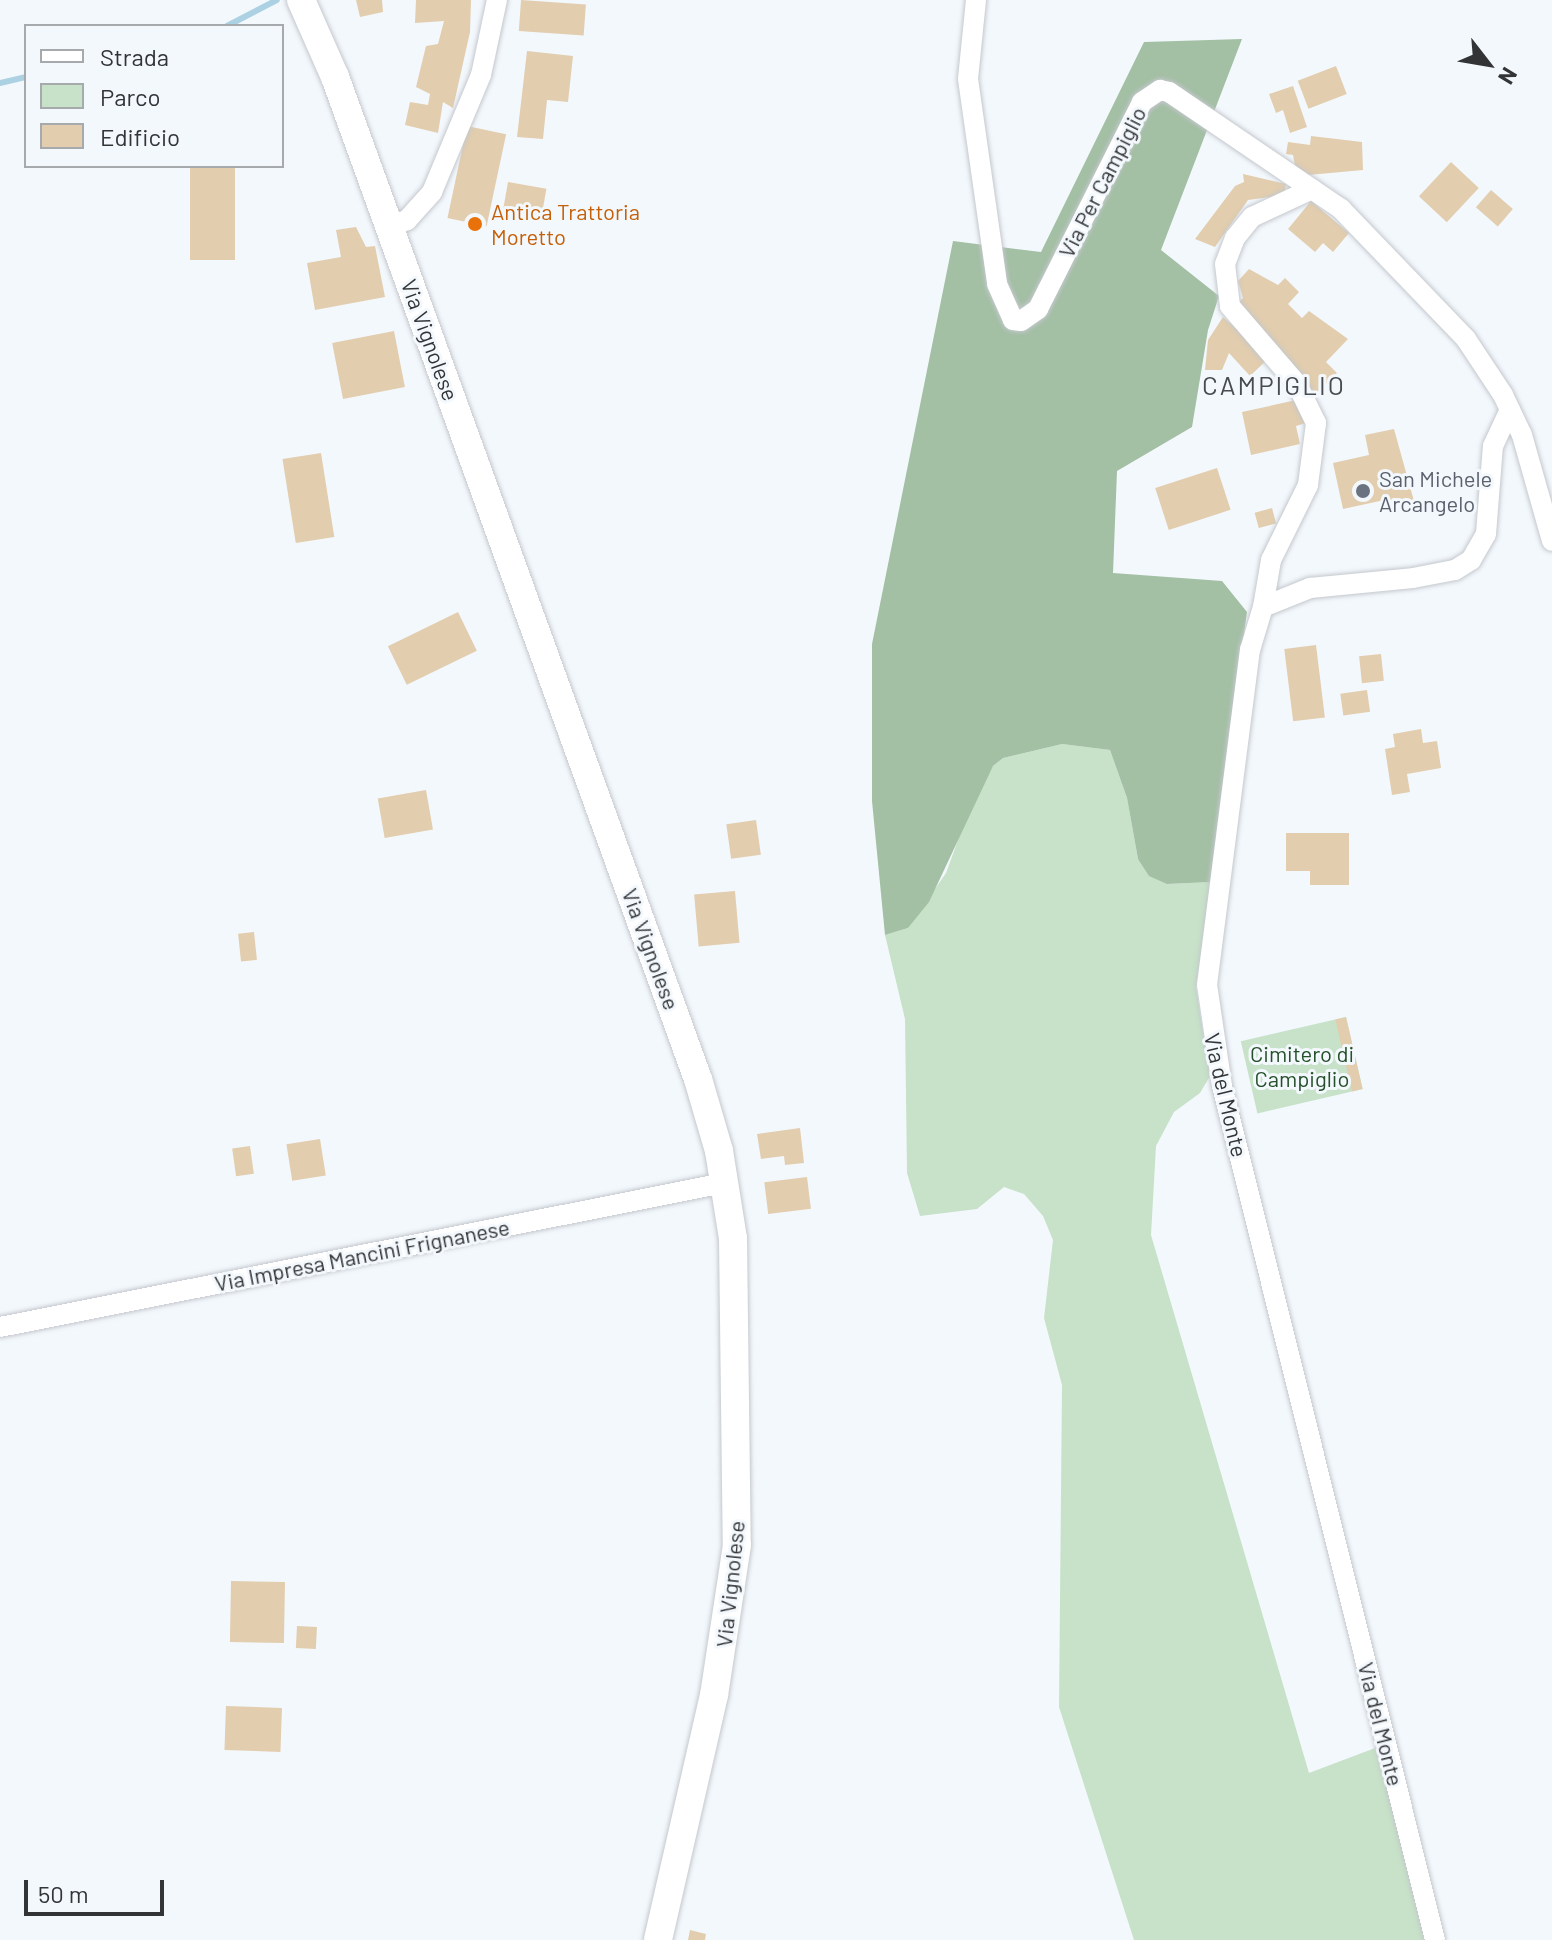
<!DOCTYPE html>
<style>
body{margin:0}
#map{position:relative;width:1552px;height:1940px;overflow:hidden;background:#f3f8fd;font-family:Barlow,sans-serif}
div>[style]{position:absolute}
.green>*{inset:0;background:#c7e2c8;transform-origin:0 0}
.forest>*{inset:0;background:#a3bfa4}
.stream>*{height:6px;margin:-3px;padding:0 3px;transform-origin:3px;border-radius:3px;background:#abd1e3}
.building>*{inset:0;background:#e2cdae;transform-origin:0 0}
.roads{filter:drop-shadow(0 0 2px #c4c8cd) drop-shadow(0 0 2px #c4c8cd)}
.street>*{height:20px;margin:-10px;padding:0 10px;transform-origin:10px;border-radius:10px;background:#fff}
.secondary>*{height:28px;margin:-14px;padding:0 14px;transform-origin:14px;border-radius:14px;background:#fff}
.dots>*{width:22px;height:22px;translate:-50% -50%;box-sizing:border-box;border:4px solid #f3f8fd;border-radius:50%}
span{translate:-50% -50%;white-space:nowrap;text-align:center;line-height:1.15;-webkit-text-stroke:6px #f3f8fd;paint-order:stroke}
.street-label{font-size:22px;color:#323436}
.food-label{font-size:22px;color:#c56008}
.left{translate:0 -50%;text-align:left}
.worship-label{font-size:22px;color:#5b616d}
.park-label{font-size:22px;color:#26502b}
.quarter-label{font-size:26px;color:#484c51;letter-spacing:2px}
.legend{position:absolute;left:24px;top:24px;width:260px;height:144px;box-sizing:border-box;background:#f3f8fd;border:2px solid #a6aaad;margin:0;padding:10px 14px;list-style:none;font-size:24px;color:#323436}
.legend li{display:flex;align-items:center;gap:16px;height:40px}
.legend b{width:40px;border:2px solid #a6aaad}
.north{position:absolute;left:1448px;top:24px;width:80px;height:80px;-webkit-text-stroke:6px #f3f8fd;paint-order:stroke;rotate:121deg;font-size:22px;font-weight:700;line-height:32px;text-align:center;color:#323436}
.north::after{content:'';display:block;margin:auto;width:28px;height:36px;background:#323436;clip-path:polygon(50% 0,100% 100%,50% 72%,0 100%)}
.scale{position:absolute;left:24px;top:1880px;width:140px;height:36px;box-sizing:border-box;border:4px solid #323436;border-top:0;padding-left:10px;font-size:24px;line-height:28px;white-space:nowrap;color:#323436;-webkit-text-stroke:6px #f3f8fd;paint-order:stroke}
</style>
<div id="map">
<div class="green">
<i style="clip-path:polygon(1062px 744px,1110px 750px,1127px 798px,1138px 859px,1167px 884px,1211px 882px,1196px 987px,1210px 1076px,1200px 1093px,1174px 1112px,1156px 1146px,1151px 1235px,1309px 1773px,1391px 1742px,1435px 1940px,1134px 1940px,1059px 1707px,1062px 1385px,1044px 1318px,1053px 1240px,1043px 1216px,1024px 1194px,1004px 1187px,977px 1209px,920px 1216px,907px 1173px,905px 1019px,885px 935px,908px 928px,946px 873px,972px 802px,993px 766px,1003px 758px)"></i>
<i style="left:1346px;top:1017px;width:74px;height:108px;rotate:77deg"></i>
</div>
<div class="forest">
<i style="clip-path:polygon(1242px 39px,1161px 250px,1219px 296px,1208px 330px,1192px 427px,1117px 471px,1113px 573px,1222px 581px,1247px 612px,1211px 882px,1167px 884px,1149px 876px,1138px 859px,1127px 798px,1110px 750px,1062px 744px,1003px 758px,993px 766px,929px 902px,908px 928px,885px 935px,872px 801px,872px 644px,953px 241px,1041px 252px,1144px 42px)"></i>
</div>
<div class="stream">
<i style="left:227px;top:26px;width:56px;rotate:-27.5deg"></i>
<i style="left:0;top:83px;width:27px;rotate:-13deg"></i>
</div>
<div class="building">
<i style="clip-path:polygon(356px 0,382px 0,383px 12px,360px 17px)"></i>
<i style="clip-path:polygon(416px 0,471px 0,470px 32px,453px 108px,443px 102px,438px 133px,405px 125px,410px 102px,428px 105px,430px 94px,416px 87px,426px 46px,438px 44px,444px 21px,415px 23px)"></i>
<i style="left:521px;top:0;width:65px;height:31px;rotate:4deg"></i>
<i style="clip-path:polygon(527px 51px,573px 56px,568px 102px,547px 100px,543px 139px,517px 137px)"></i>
<i style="left:1336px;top:66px;width:30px;height:41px;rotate:69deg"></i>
<i style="clip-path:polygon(1293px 86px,1307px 127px,1290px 133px,1283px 110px,1276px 113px,1269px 94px)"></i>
<i style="left:467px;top:126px;width:40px;height:94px;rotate:12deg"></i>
<i style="clip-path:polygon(1311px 136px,1362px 142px,1363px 170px,1297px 176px,1293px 155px,1286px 154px,1288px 142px,1310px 145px)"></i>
<i style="left:1451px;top:162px;width:38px;height:47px;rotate:43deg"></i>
<i style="left:190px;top:166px;width:45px;height:94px"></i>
<i style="clip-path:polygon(1243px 174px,1286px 184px,1284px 195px,1248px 200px,1215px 247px,1195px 239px,1235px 186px,1244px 182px)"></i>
<i style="left:508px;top:182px;width:39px;height:29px;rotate:10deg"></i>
<i style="left:1491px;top:190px;width:29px;height:23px;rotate:41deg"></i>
<i style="clip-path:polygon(1311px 201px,1349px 233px,1333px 252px,1323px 243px,1315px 252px,1288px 229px)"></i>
<i style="clip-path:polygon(356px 227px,366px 247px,375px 246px,385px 297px,315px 310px,307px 263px,341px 257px,336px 230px)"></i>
<i style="clip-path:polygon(1249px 269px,1278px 285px,1285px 278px,1299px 292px,1288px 304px,1302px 318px,1309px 311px,1348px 339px,1326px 362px,1337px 373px,1314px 396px,1235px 306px,1243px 298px,1238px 281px)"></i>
<i style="clip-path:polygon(1223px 317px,1269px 358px,1250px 376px,1229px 353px,1222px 370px,1205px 370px,1208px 340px)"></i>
<i style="left:394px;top:331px;width:57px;height:63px;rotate:79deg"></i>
<i style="clip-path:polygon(1301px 399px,1306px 423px,1296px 426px,1300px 444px,1251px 455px,1242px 412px)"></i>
<i style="clip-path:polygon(1394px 429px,1414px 501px,1391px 506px,1389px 499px,1343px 509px,1333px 463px,1369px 455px,1365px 435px)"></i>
<i style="left:321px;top:453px;width:85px;height:39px;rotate:81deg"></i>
<i style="left:1217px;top:468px;width:44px;height:65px;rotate:72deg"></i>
<i style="left:1272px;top:508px;width:16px;height:18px;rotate:75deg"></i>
<i style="left:458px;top:612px;width:43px;height:78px;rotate:64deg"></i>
<i style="left:1316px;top:645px;width:73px;height:32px;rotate:83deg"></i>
<i style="left:1381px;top:654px;width:27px;height:22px;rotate:84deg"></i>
<i style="left:1367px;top:690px;width:22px;height:27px;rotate:82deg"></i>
<i style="clip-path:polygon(1421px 729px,1423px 743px,1437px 741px,1441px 768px,1407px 774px,1410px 792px,1392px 795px,1385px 749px,1395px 747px,1393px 734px)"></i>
<i style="left:426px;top:790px;width:40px;height:49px;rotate:80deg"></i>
<i style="left:756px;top:820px;width:35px;height:30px;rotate:82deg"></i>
<i style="clip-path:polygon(1286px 833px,1349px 833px,1349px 885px,1310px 885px,1310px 871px,1286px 871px)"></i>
<i style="left:735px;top:891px;width:52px;height:41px;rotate:85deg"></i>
<i style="left:254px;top:932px;width:28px;height:16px;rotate:84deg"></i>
<i style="left:1346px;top:1017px;width:74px;height:11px;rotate:77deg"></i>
<i style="clip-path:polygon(800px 1128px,804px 1163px,785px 1165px,784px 1156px,761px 1159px,757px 1134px)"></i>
<i style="left:320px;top:1139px;width:37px;height:34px;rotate:81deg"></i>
<i style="left:250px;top:1146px;width:28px;height:18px;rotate:82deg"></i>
<i style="left:807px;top:1177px;width:32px;height:43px;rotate:83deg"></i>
<i style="left:231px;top:1581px;width:54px;height:61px;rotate:1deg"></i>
<i style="left:297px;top:1626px;width:20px;height:22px;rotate:3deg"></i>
<i style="left:226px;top:1706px;width:56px;height:44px;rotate:2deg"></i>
<i style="clip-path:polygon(690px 1930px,706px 1934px,705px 1940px,688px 1940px)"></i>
</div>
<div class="roads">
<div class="street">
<i style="left:976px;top:0;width:79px;rotate:95.8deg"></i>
<i style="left:968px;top:79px;width:207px;rotate:81.9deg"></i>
<i style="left:997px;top:284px;width:39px;rotate:66deg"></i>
<i style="left:1013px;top:320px;width:8px;rotate:7deg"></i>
<i style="left:1021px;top:321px;width:21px;rotate:-35deg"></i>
<i style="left:1038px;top:309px;width:232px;rotate:-63.3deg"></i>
<i style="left:1142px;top:102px;width:22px;rotate:-34deg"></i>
<i style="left:1160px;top:90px;width:9px;rotate:13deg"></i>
<i style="left:1169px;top:92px;width:208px;rotate:34.2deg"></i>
<i style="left:1341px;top:209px;width:180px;rotate:46.1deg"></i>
<i style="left:1466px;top:339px;width:67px;rotate:56.5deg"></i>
<i style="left:1503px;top:395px;width:44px;rotate:64.6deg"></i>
<i style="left:1522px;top:435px;width:110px;rotate:74.2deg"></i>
<i style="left:389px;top:226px;width:19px;rotate:-18deg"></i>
<i style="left:407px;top:220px;width:38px;rotate:-48deg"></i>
<i style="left:432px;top:192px;width:127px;rotate:-67.3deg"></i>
<i style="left:481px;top:75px;width:77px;rotate:-78deg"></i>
<i style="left:1263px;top:607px;width:48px;rotate:-80.3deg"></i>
<i style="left:1271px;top:560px;width:84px;rotate:-63.7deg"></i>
<i style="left:1308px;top:485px;width:63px;rotate:-82.6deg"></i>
<i style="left:1316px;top:423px;width:43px;rotate:-116deg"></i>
<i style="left:1297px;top:384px;width:103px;rotate:-130.7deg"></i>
<i style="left:1230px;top:306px;width:42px;rotate:-96.8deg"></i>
<i style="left:1225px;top:264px;width:28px;rotate:-69deg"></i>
<i style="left:1235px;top:238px;width:27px;rotate:-51deg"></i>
<i style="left:1252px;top:217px;width:66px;rotate:-25deg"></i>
<i style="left:0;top:1327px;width:738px;rotate:-11.25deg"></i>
<i style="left:1435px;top:1940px;width:880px;rotate:-104deg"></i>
<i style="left:1222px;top:1086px;width:102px;rotate:-98.4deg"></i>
<i style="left:1207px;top:985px;width:338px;rotate:-82.7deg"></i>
<i style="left:1250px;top:650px;width:45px;rotate:-73.2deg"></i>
<i style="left:1263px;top:607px;width:51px;rotate:-22deg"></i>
<i style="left:1310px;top:588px;width:103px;rotate:-5.5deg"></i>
<i style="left:1413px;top:578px;width:43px;rotate:-10.8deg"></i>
<i style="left:1455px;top:570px;width:19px;rotate:-32deg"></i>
<i style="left:1471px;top:560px;width:30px;rotate:-60deg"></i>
<i style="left:1486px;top:534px;width:88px;rotate:-85.5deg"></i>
<i style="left:1493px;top:446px;width:40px;rotate:-65deg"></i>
</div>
<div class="secondary">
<i style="left:301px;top:0;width:84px;rotate:66.2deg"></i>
<i style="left:335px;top:77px;width:1066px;rotate:70.09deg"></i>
<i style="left:698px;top:1079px;width:75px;rotate:73.7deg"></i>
<i style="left:719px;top:1151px;width:88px;rotate:80.9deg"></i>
<i style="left:733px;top:1238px;width:307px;rotate:89.3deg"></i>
<i style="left:737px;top:1545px;width:152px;rotate:98.7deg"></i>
<i style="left:714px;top:1695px;width:251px;rotate:102.9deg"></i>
</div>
</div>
<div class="dots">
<i style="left:475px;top:224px;background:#e8710a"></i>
<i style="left:1363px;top:491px;background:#6b7280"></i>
</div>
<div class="street-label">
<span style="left:1102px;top:182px;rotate:-63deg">Via Per Campiglio</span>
<span style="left:430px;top:340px;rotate:70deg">Via Vignolese</span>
<span style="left:651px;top:949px;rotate:70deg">Via Vignolese</span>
<span style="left:1226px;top:1095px;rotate:77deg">Via del Monte</span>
<span style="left:362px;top:1255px;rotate:-11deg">Via Impresa Mancini Frignanese</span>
<span style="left:730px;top:1584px;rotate:-84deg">Via Vignolese</span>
<span style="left:1381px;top:1724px;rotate:76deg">Via del Monte</span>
</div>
<div class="food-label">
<span class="left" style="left:491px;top:224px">Antica Trattoria<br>Moretto</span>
</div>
<div class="worship-label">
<span class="left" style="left:1379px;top:491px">San Michele<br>Arcangelo</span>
</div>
<div class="park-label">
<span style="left:1302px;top:1066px">Cimitero di<br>Campiglio</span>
</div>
<div class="quarter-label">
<span style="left:1274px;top:385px">CAMPIGLIO</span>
</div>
<ul class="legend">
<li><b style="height:10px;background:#fff"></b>Strada</li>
<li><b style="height:22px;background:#c7e2c8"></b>Parco</li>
<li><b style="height:22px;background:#e2cdae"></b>Edificio</li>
</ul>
<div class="north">N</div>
<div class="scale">50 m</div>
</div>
